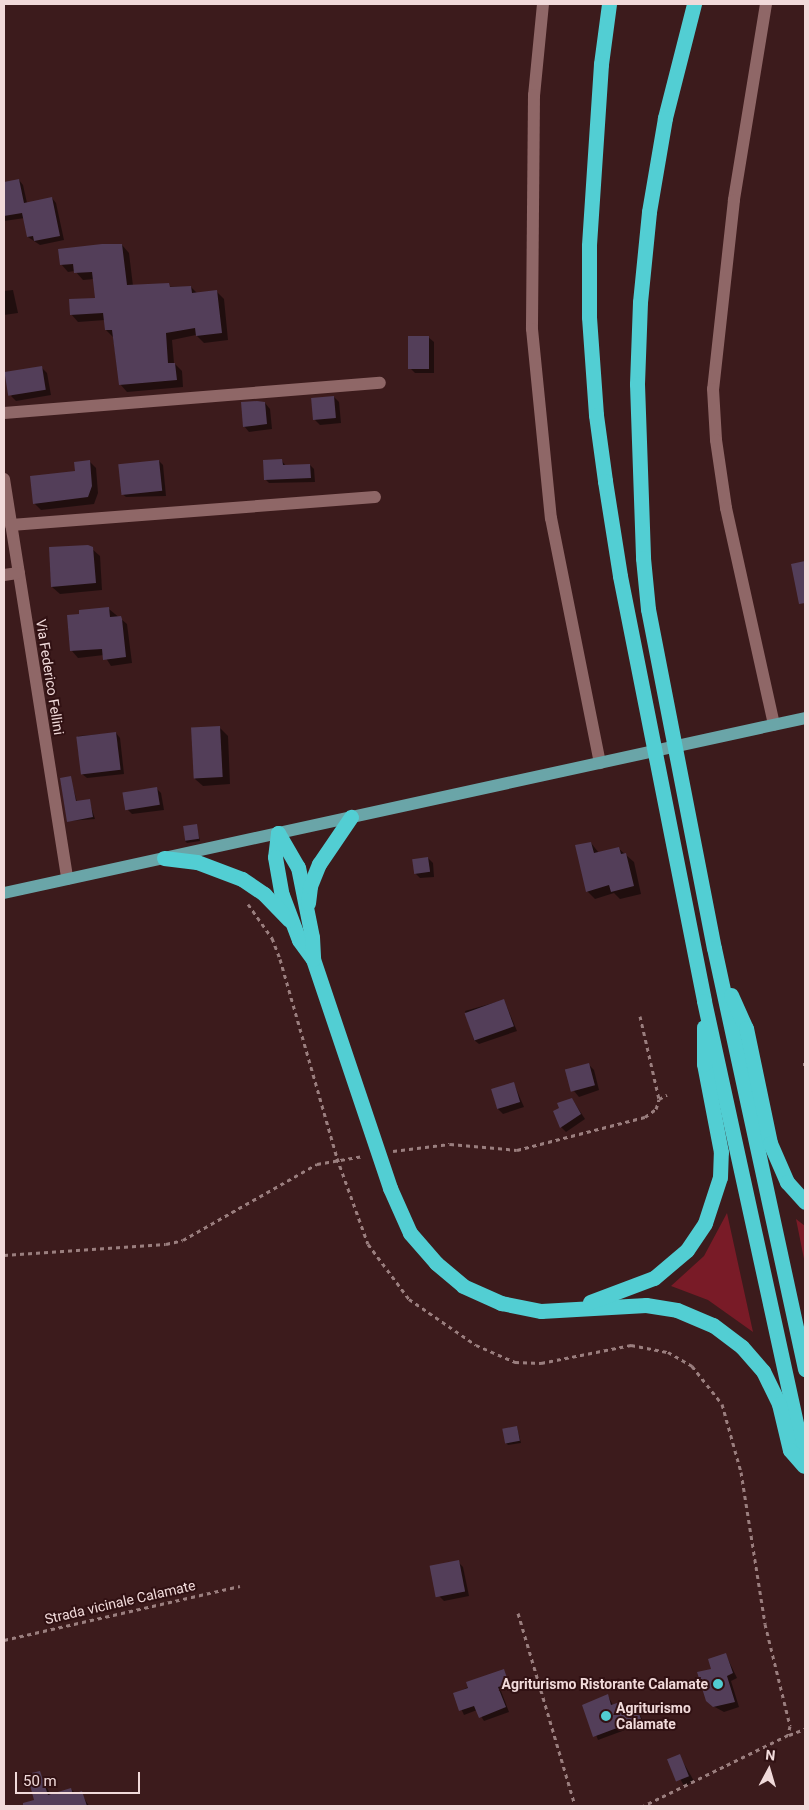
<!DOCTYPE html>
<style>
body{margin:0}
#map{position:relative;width:809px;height:1810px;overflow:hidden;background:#3c1b1c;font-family:Roboto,sans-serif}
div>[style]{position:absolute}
.green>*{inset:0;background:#791b27}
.shadow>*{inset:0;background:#0007;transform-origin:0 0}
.building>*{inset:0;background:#533e59;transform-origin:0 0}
.path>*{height:3px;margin-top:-1.5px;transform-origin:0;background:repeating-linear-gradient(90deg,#9a7e7e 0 4px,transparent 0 8px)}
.minor>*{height:12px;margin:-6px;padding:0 6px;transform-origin:6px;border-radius:6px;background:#8f6767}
.major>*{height:12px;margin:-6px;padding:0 6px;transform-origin:6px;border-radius:6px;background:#6aa5a8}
.highway>*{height:15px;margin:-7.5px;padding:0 7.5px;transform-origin:7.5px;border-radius:7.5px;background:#52ced3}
.dots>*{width:14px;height:14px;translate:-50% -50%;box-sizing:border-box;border:2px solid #311113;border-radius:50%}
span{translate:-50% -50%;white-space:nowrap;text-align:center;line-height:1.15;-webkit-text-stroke:4px #311113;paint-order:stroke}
.street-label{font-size:14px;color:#f1dada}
.poi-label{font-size:14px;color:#f1dada;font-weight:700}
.right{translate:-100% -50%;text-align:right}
.left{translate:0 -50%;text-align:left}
.frame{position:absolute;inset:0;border:5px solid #f1dada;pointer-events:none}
.north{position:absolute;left:744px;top:1745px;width:50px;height:50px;-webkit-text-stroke:4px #311113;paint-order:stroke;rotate:6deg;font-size:14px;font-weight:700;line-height:20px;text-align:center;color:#f1dada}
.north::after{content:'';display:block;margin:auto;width:18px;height:22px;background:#f1dada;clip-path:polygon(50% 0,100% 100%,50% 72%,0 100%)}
.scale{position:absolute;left:15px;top:1772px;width:125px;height:22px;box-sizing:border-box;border:2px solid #f1dada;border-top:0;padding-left:6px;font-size:15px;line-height:18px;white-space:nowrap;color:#f1dada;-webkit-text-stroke:4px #311113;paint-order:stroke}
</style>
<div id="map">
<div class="green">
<i style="clip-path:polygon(727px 1213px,753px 1332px,708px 1300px,671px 1286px,704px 1256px)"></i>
<i style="clip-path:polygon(796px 1219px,805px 1226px,805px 1264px)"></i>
</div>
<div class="shadow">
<i style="clip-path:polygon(19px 180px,23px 185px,27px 203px,52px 198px,56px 203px,64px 240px,40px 245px,28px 237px,25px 218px,4px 221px,4px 183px)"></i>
<i style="clip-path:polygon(122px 245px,129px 253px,133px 286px,191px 287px,198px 294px,216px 291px,224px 299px,228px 340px,204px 343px,196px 335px,172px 340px,174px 363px,182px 371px,183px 387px,127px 392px,120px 384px,113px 337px,106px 330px,105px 320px,78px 322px,71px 314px,96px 299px,94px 279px,83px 280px,75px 271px,68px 272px,61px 264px)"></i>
<i style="clip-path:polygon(13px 290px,18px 313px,4px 315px,4px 291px)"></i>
<i style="clip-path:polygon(428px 337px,434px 342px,434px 373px,415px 373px,410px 368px)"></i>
<i style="clip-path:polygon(42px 368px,47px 373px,51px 395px,16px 401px,11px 396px)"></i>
<i style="clip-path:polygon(334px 397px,339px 402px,341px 423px,320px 425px,315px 420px)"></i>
<i style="clip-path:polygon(265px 403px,270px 409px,272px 429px,249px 432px,244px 426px)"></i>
<i style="clip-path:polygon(89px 461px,96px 468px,98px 493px,94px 504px,41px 510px,34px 503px)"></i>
<i style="clip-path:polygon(159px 461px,163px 465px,166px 496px,126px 497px,121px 493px)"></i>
<i style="clip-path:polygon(282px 461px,286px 466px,310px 465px,314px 469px,315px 482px,269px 483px,265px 479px)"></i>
<i style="clip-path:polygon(92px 549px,100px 556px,102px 590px,60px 594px,52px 587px)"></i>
<i style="clip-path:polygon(109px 609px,127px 624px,132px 663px,111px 666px,104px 655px,78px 658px,72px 651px)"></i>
<i style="clip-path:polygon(220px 728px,228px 736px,230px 784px,203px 786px,195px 779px)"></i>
<i style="clip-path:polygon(116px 733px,120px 738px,124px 774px,87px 778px,82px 774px,78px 736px)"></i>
<i style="clip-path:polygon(70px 777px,77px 802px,89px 800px,95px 819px,68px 821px)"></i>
<i style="clip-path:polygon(156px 788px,161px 793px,164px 810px,132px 814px,127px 809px)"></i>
<i style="clip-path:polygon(196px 825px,200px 841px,187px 843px,185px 841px)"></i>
<i style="clip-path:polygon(591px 843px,599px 853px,618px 848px,634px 862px,641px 894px,620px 899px,614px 893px,595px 899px,587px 891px)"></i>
<i style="clip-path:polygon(428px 858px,433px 863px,434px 877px,420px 878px,415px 873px)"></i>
<i style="clip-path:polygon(504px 1000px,517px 1031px,479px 1044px,474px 1040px,465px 1011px)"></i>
<i style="clip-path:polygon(589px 1065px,594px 1070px,599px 1090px,579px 1097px,574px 1091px)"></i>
<i style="clip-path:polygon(514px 1084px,524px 1107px,503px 1114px,498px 1109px)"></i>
<i style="clip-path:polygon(572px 1099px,585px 1119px,566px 1132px,561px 1127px)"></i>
<i style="clip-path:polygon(517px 1427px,521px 1443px,508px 1445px,506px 1443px)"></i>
<i style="clip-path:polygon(458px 1562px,463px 1567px,469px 1596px,444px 1601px,439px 1596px)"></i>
<i style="clip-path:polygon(726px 1655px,737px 1678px,731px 1681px,739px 1707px,724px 1712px,713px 1706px,713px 1670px)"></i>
<i style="clip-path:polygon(503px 1670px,512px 1688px,501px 1691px,509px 1712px,484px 1721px,477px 1710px,464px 1715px,454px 1694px)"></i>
<i style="clip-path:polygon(608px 1696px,613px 1705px,622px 1702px,628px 1710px,636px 1707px,644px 1723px,598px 1740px,584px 1705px)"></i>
<i style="left:679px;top:1755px;width:30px;height:11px;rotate:60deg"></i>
<i style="clip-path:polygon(40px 1773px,51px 1796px,71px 1789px,76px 1794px,81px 1793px,89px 1806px,38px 1806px,28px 1775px)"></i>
</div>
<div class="building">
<i style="clip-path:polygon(19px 179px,24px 203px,52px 197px,60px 236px,34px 241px,33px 236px,27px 237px,22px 213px,4px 216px,4px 182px)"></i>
<i style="clip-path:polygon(102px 244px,122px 244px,127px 285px,169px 283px,170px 287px,191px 286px,192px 293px,217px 290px,222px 333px,196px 336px,195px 328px,166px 333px,168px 363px,175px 363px,177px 380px,119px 385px,112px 330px,105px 330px,103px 313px,70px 315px,69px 299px,95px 298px,92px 272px,74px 273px,73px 264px,60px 265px,58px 249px)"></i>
<i style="left:408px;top:336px;width:21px;height:33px"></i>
<i style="left:42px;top:366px;width:24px;height:38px;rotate:81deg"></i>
<i style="left:334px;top:396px;width:22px;height:23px;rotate:85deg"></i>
<i style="clip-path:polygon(257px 401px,265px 402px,267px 424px,243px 427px,241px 402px)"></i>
<i style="clip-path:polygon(282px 459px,283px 465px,310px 464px,311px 478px,264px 480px,263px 460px)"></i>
<i style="clip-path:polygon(90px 460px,92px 486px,88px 497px,33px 504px,30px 476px,75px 471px,74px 462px)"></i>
<i style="left:159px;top:460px;width:31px;height:41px;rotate:84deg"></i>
<i style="clip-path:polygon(88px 545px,93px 547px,96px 583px,51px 587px,49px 547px)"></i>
<i style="clip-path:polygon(805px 561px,805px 603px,799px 604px,791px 564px)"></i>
<i style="clip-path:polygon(109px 607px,110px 617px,121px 616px,122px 619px,126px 657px,103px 660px,102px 649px,70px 651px,67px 615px,79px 614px,79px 610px)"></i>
<i style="left:220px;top:726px;width:51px;height:29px;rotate:87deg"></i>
<i style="left:116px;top:732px;width:38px;height:40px;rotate:83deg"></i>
<i style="clip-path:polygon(71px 776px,76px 801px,90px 799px,93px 817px,67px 822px,60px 778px)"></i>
<i style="left:157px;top:787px;width:18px;height:35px;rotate:81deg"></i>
<i style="left:197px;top:824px;width:15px;height:14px;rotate:82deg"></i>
<i style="clip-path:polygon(591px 842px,594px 853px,619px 847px,621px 854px,626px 853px,634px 886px,611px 892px,609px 885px,586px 892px,575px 845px)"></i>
<i style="left:428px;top:857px;width:15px;height:16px;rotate:82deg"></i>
<i style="left:504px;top:999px;width:29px;height:42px;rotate:70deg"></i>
<i style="left:589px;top:1063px;width:23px;height:25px;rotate:75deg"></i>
<i style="left:514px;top:1082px;width:21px;height:24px;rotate:73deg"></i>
<i style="clip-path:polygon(572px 1098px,581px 1114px,560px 1128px,553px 1111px,559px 1108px,557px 1103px)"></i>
<i style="left:517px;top:1426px;width:15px;height:15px;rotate:79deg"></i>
<i style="left:459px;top:1560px;width:32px;height:30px;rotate:79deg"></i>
<i style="clip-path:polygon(726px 1653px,733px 1673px,727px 1676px,735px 1702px,713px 1707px,706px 1701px,697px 1672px,711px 1669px,708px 1659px)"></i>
<i style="clip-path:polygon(504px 1669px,509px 1684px,498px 1687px,506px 1707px,479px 1718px,474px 1706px,459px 1711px,453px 1693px,468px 1688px,466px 1682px)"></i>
<i style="clip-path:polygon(608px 1694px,611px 1705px,623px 1701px,626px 1709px,636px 1705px,641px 1719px,593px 1737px,582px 1705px)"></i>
<i style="left:680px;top:1754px;width:24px;height:14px;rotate:68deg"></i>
<i style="clip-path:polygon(40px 1771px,48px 1795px,71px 1788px,73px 1794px,82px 1791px,87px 1806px,23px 1806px,23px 1803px,34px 1800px,27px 1774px)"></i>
</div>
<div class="path">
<i style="left:248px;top:904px;width:42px;rotate:54.8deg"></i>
<i style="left:272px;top:938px;width:22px;rotate:69deg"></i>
<i style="left:280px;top:959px;width:207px;rotate:74deg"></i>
<i style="left:337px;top:1158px;width:91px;rotate:70.2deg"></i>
<i style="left:368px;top:1244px;width:69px;rotate:53.3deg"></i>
<i style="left:409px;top:1299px;width:81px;rotate:34.5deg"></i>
<i style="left:476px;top:1345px;width:43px;rotate:23.6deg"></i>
<i style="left:515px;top:1362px;width:26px;rotate:2deg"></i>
<i style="left:541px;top:1363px;width:92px;rotate:-11.3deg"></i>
<i style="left:631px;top:1345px;width:38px;rotate:11deg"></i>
<i style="left:668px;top:1352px;width:28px;rotate:30deg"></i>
<i style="left:692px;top:1366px;width:48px;rotate:51.7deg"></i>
<i style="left:722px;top:1404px;width:71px;rotate:74.4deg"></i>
<i style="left:741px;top:1472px;width:154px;rotate:81deg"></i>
<i style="left:765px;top:1624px;width:105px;rotate:76.2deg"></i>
<i style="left:790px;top:1726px;width:9px;rotate:103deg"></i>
<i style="left:788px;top:1735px;width:161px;rotate:153.9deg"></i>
<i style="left:640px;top:1016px;width:85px;rotate:77.1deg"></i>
<i style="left:803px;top:1064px;width:2px"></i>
<i style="left:393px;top:1151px;width:57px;rotate:-7deg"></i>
<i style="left:450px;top:1144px;width:67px;rotate:5.1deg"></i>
<i style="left:517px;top:1150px;width:132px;rotate:-14.5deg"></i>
<i style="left:645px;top:1117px;width:14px;rotate:-36deg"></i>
<i style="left:656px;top:1109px;width:10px;rotate:-73deg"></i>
<i style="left:659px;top:1099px;width:9px;rotate:-27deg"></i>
<i style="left:4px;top:1255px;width:162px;rotate:-3.9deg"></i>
<i style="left:166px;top:1244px;width:17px;rotate:-13deg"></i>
<i style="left:183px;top:1240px;width:154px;rotate:-29.6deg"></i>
<i style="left:317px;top:1164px;width:47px;rotate:-9.9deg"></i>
<i style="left:518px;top:1613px;width:201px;rotate:73.5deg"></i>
<i style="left:4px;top:1640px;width:242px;rotate:-12.9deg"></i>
<i style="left:789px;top:1735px;width:17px;rotate:-21deg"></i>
</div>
<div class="minor">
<i style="left:543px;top:4px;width:91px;rotate:95.6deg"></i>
<i style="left:534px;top:95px;width:234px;rotate:90.5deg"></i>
<i style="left:532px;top:329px;width:190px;rotate:84.3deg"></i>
<i style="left:551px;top:518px;width:250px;rotate:78.7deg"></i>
<i style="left:766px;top:4px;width:199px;rotate:99.3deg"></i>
<i style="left:734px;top:200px;width:190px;rotate:96.3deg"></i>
<i style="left:713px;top:389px;width:51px;rotate:86.6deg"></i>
<i style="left:716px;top:440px;width:69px;rotate:81.6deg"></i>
<i style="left:726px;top:508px;width:222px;rotate:77.5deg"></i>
<i style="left:4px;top:413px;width:377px;rotate:-4.6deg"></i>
<i style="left:4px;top:479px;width:405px;rotate:81deg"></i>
<i style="left:11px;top:525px;width:365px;rotate:-4.4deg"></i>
<i style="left:4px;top:575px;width:15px;rotate:-8deg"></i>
</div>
<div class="major">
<i style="left:4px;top:893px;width:820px;rotate:-12.32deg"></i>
</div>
<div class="highway">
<i style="left:609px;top:4px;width:61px;rotate:97.6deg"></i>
<i style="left:601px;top:64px;width:182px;rotate:93.8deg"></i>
<i style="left:589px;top:246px;width:71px;rotate:90deg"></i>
<i style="left:589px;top:317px;width:98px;rotate:85.9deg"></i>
<i style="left:596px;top:415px;width:67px;rotate:82.2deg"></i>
<i style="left:605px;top:481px;width:96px;rotate:81deg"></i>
<i style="left:620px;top:576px;width:433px;rotate:78.8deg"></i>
<i style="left:704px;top:1001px;width:473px;rotate:77.7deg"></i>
<i style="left:694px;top:4px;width:118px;rotate:104.3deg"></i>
<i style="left:665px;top:118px;width:95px;rotate:99.7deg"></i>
<i style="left:649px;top:212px;width:90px;rotate:95.7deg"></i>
<i style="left:640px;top:302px;width:82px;rotate:92.1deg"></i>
<i style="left:637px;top:384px;width:174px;rotate:88deg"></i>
<i style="left:643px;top:558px;width:51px;rotate:84.4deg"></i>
<i style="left:648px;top:609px;width:345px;rotate:79deg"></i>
<i style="left:714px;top:948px;width:431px;rotate:77.8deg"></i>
<i style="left:278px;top:833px;width:24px;rotate:97deg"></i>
<i style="left:275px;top:857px;width:39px;rotate:80deg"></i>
<i style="left:282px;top:895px;width:48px;rotate:69.3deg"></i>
<i style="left:299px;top:940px;width:24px;rotate:54deg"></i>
<i style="left:313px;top:959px;width:242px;rotate:71.4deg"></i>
<i style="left:390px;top:1188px;width:49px;rotate:66deg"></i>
<i style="left:410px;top:1233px;width:40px;rotate:49deg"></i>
<i style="left:436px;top:1263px;width:35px;rotate:40deg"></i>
<i style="left:463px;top:1286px;width:42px;rotate:24.1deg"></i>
<i style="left:501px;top:1303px;width:41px;rotate:11.3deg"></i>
<i style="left:541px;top:1311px;width:105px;rotate:-3.3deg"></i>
<i style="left:646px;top:1305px;width:31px;rotate:9deg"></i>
<i style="left:677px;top:1310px;width:39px;rotate:23deg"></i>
<i style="left:713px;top:1325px;width:36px;rotate:37deg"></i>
<i style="left:742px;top:1347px;width:32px;rotate:49deg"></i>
<i style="left:763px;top:1371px;width:37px;rotate:64deg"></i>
<i style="left:779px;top:1404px;width:47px;rotate:76.6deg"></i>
<i style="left:790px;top:1450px;width:21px;rotate:49deg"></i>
<i style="left:278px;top:833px;width:39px;rotate:60deg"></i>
<i style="left:298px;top:867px;width:71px;rotate:78.7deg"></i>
<i style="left:312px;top:937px;width:22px;rotate:87deg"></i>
<i style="left:164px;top:858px;width:33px;rotate:7deg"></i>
<i style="left:197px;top:862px;width:48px;rotate:20.7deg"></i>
<i style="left:242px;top:879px;width:27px;rotate:34deg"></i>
<i style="left:264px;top:894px;width:36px;rotate:46deg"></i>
<i style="left:308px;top:903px;width:17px;rotate:-83deg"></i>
<i style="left:310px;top:886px;width:24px;rotate:-68deg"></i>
<i style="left:319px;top:864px;width:57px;rotate:-55.8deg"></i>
<i style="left:731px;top:995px;width:36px;rotate:66deg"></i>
<i style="left:746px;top:1028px;width:117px;rotate:78.2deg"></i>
<i style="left:770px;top:1143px;width:43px;rotate:66.4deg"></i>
<i style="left:787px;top:1182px;width:27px;rotate:48deg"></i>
<i style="left:590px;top:1302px;width:68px;rotate:-20.6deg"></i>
<i style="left:654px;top:1278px;width:43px;rotate:-40.3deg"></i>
<i style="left:687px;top:1250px;width:32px;rotate:-56deg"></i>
<i style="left:705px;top:1223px;width:48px;rotate:-71.9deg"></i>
<i style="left:720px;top:1177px;width:25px;rotate:-88deg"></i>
<i style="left:721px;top:1152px;width:90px;rotate:-100.9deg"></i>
<i style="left:704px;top:1064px;width:37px;rotate:-90deg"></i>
</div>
<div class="dots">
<i style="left:718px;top:1684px;background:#51ccd1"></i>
<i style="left:606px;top:1716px;background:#51ccd1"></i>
</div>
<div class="street-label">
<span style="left:50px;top:677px;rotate:81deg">Via Federico Fellini</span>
<span style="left:120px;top:1602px;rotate:-13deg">Strada vicinale Calamate</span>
</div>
<div class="poi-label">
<span class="right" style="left:708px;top:1684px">Agriturismo Ristorante Calamate</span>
<span class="left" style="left:616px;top:1716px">Agriturismo<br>Calamate</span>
</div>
<div class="frame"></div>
<div class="north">N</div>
<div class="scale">50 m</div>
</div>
